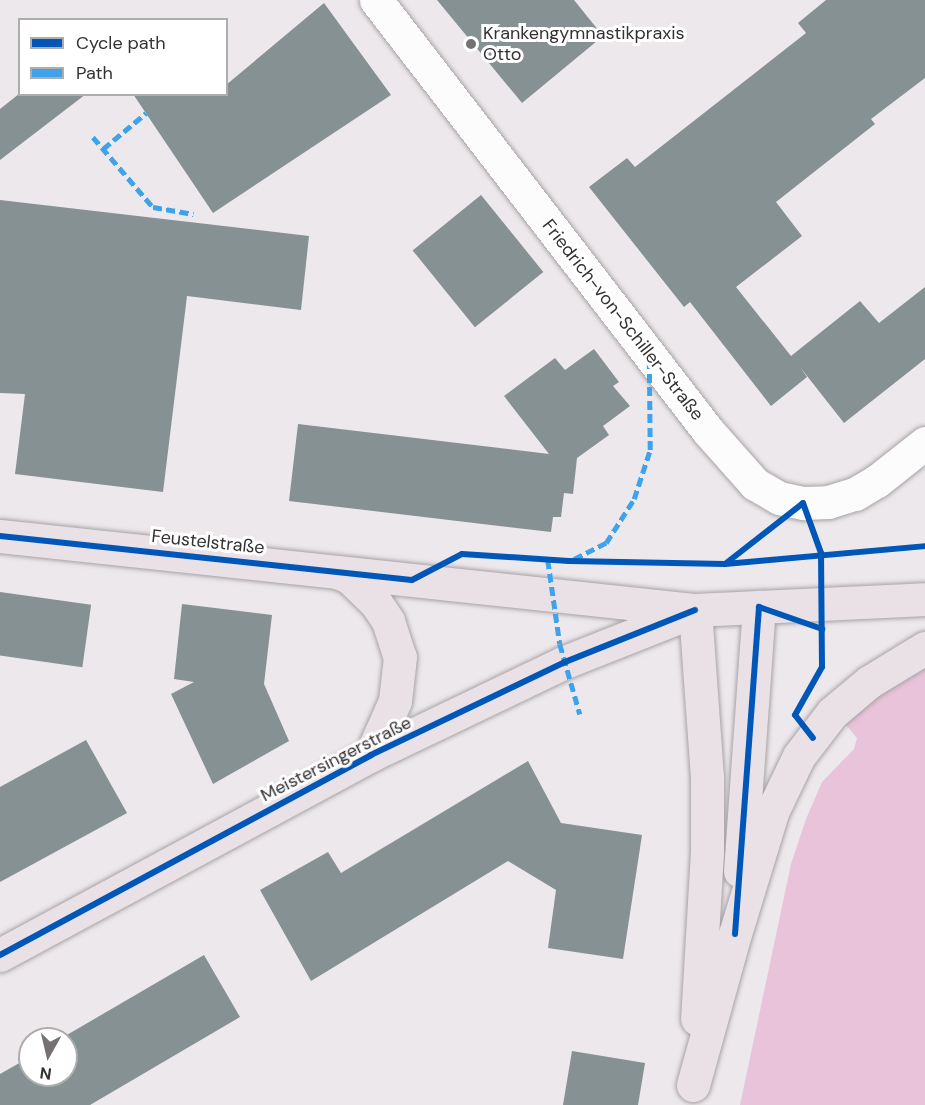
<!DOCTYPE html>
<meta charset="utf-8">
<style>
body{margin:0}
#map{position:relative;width:925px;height:1105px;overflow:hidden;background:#ede8eb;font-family:"DM Sans",sans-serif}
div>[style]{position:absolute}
.green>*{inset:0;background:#e9c3da}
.building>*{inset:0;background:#859192;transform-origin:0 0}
.roads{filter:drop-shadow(0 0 2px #a6a3a5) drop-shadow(0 0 2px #a6a3a5)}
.minor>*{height:33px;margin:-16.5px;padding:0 16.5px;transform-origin:16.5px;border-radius:16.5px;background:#fcfcfc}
.major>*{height:33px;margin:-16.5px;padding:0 16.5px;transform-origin:16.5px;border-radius:16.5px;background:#eae1e7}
.quiet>*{height:4.5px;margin-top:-2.25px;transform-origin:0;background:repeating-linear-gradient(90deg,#3ea3eb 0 9px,transparent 0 13.5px)}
.cycleway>*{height:6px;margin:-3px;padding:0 3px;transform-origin:3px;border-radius:3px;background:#0057b8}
.dots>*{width:16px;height:16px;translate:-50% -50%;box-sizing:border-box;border:3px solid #fff;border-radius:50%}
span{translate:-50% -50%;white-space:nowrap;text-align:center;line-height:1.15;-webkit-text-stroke:6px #fff;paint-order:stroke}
.poi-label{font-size:18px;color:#343133}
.left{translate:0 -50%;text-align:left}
.street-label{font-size:18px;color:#343133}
.legend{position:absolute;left:18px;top:18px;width:210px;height:78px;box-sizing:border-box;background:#fff;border:2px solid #aeadad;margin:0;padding:8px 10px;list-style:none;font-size:18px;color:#343133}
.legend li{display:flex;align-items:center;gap:12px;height:30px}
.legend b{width:30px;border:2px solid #aeadad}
.north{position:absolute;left:18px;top:1027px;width:60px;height:60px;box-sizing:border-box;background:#fff;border:2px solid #aeadad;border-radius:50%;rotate:188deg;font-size:16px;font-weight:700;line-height:24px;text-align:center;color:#343133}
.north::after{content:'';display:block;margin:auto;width:21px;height:27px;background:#757173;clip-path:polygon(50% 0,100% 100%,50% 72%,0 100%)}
</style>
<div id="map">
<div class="green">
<i style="clip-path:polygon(925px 665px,925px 1105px,740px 1105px,791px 864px,806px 819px,822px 782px,854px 749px,857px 738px,846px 725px,882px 692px)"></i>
</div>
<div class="building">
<i style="clip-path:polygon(437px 0,574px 0,603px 36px,522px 103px)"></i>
<i style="clip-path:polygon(826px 0,925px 0,925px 78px,871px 119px,875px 124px,776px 202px,802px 236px,736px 287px,791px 356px,860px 301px,879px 323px,925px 287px,925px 359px,844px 423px,800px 367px,807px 377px,771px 406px,690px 302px,684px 307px,589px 187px,627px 158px,635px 167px,806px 33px,798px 23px)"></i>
<i style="clip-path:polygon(324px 3px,391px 95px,213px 213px,133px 94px,226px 94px,226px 85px)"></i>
<i style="clip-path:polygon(19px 94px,86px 94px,0 160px,0 109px)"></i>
<i style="left:481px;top:195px;width:99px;height:88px;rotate:51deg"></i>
<i style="clip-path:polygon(0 200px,309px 236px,301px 310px,187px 296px,163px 492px,15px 474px,25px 394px,0 393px)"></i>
<i style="clip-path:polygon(594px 349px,619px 382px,613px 386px,630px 406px,603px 426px,609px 435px,577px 458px,573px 494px,564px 493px,561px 517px,553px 517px,551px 532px,289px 501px,298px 424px,549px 454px,504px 396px,555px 358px,565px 370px)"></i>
<i style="left:0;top:592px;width:92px;height:63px;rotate:8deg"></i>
<i style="clip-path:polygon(182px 604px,272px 615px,264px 684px,289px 741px,213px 784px,171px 694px,194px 682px,174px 679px)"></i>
<i style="clip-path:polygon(86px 740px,127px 813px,0 882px,0 787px)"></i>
<i style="clip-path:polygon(528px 761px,561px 823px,642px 835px,623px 959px,548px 948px,556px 890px,508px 861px,311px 981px,260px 890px,328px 852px,341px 873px)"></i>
<i style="clip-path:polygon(204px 955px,240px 1017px,90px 1105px,0 1105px,0 1074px,30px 1057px,30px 1075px,66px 1075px,66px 1039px,60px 1039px)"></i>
<i style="clip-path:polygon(572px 1051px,645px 1063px,638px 1105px,563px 1105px)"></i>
</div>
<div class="roads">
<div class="minor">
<i style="left:376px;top:0;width:544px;rotate:52.39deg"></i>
<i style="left:708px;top:431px;width:71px;rotate:48.4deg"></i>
<i style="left:755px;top:484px;width:28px;rotate:30deg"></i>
<i style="left:779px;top:498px;width:25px;rotate:12deg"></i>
<i style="left:803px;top:503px;width:25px;rotate:-2deg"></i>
<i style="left:828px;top:502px;width:28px;rotate:-17deg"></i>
<i style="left:855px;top:494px;width:26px;rotate:-31deg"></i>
<i style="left:877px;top:481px;width:61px;rotate:-38.4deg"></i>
</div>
<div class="major">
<i style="left:0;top:536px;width:699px;rotate:6.08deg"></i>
<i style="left:695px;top:610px;width:230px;rotate:-2.7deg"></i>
<i style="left:337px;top:572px;width:13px;rotate:23deg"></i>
<i style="left:349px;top:577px;width:37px;rotate:44deg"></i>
<i style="left:376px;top:603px;width:22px;rotate:56deg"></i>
<i style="left:388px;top:621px;width:38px;rotate:72deg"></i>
<i style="left:400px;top:657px;width:44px;rotate:96.5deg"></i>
<i style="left:395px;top:701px;width:59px;rotate:114deg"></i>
<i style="left:695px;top:610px;width:166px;rotate:85.9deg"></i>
<i style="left:707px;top:776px;width:76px;rotate:90deg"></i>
<i style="left:707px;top:852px;width:167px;rotate:93.4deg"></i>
<i style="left:740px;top:871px;width:265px;rotate:-85.9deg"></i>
<i style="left:0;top:955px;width:421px;rotate:-28.3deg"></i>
<i style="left:371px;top:755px;width:215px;rotate:-25.6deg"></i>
<i style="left:565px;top:662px;width:136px;rotate:-21.6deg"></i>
<i style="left:693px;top:1085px;width:157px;rotate:-74.5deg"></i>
<i style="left:735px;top:934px;width:130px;rotate:-73deg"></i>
<i style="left:773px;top:810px;width:60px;rotate:-64.3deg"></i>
<i style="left:799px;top:756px;width:54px;rotate:-52.5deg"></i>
<i style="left:832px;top:713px;width:48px;rotate:-40deg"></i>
<i style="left:869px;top:682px;width:66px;rotate:-31.3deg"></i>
</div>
</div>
<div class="quiet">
<i style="left:93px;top:137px;width:92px;rotate:49.4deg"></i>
<i style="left:153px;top:207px;width:41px;rotate:9.9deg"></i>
<i style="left:103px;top:149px;width:56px;rotate:-39.9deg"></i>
<i style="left:574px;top:559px;width:36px;rotate:-27deg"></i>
<i style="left:606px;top:543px;width:52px;rotate:-57.5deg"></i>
<i style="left:634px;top:499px;width:52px;rotate:-71.9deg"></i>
<i style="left:650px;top:450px;width:98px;rotate:-90.6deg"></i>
<i style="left:548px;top:560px;width:85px;rotate:81.9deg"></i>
<i style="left:560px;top:644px;width:73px;rotate:74.1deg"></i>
</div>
<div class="cycleway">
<i style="left:0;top:536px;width:414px;rotate:6.1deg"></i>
<i style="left:412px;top:580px;width:56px;rotate:-27.5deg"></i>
<i style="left:462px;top:554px;width:107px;rotate:3.7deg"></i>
<i style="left:569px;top:561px;width:156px;rotate:1.1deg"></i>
<i style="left:725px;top:564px;width:201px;rotate:-5.1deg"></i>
<i style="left:725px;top:564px;width:99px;rotate:-38deg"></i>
<i style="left:803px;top:503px;width:53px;rotate:70.2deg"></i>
<i style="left:821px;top:553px;width:114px;rotate:89.5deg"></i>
<i style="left:822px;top:667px;width:55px;rotate:119.4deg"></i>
<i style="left:795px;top:715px;width:29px;rotate:52deg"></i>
<i style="left:735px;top:934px;width:328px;rotate:-85.8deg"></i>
<i style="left:759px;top:607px;width:67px;rotate:19.2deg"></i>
<i style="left:0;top:955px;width:421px;rotate:-28.3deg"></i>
<i style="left:371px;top:755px;width:215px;rotate:-25.6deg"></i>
<i style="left:565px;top:662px;width:140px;rotate:-21.8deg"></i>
</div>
<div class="dots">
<i style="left:471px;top:44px;background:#757173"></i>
</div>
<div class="poi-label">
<span class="left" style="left:483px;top:44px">Krankengymnastikpraxis<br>Otto</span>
</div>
<div class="street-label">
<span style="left:623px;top:320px;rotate:52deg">Friedrich-von-Schiller-Straße</span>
<span style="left:208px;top:542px;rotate:6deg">Feustelstraße</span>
<span style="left:336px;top:759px;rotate:-27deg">Meistersingerstraße</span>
</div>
<ul class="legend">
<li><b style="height:8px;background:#0057b8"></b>Cycle path</li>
<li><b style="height:8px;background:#3ea3eb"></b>Path</li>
</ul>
<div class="north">N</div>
</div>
